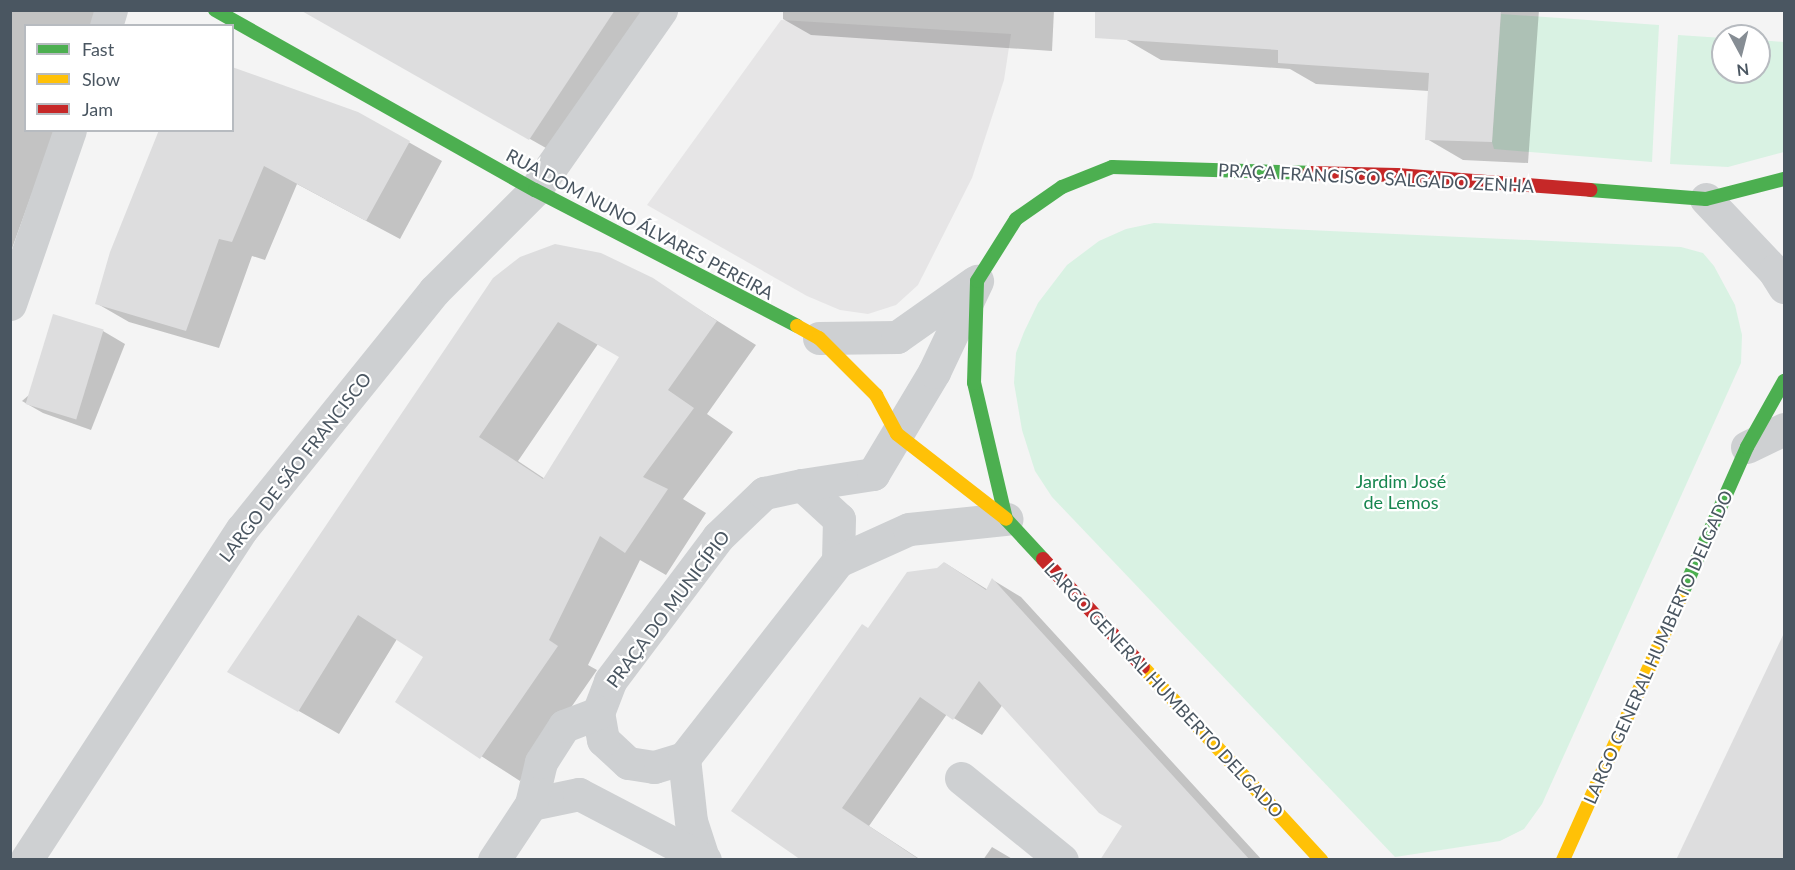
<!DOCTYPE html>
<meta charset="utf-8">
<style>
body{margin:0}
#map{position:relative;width:1795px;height:870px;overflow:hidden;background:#f4f4f4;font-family:Lato,sans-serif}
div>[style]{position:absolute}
.education>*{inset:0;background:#e6e5e6}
.green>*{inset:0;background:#d9f2e3}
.shadow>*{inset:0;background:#0003}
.building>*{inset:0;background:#ddddde;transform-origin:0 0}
.street>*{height:33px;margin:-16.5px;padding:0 16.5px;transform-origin:16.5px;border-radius:16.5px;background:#ced0d2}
.fast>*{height:14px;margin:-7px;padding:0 7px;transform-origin:7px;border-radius:7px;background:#4caf50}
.slow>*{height:14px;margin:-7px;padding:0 7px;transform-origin:7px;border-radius:7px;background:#ffc107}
.jam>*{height:14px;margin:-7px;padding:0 7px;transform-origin:7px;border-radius:7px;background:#c62828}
span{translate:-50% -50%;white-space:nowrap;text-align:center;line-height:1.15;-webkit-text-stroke:4.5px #fff;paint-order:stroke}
.street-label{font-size:18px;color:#4a5661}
.park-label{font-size:18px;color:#17864f}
.frame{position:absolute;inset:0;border:12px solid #4a5661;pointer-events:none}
.legend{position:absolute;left:24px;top:24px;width:210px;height:108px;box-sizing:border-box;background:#fff;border:2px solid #b7bbc0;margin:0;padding:8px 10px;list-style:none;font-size:18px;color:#4a5661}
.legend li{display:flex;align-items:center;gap:12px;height:30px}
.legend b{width:30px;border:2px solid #b7bbc0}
.north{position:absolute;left:1711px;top:24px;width:60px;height:60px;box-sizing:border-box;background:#fff;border:2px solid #b7bbc0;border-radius:50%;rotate:173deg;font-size:16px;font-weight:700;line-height:24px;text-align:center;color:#4a5661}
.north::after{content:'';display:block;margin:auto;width:21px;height:27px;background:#868d94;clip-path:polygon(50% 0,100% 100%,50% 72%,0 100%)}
</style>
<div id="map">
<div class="education">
<i style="clip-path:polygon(781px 20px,1011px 34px,1004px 80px,972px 178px,918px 285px,896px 305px,868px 314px,840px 310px,807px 296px,647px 205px)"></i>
</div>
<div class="green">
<i style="clip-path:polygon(1501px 14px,1659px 25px,1652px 162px,1494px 149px,1492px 142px)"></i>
<i style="clip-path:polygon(1678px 35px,1723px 38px,1723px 72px,1759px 72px,1759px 40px,1784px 42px,1784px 152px,1728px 167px,1670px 164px)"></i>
<i style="clip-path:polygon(1154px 223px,1681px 247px,1703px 253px,1714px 266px,1735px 305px,1742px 335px,1741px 363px,1542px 804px,1524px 829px,1500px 841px,1395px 857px,1052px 497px,1035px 471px,1022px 430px,1014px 383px,1016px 353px,1024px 332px,1038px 303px,1067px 265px,1099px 241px,1126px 229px)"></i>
</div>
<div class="shadow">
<i style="clip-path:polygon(10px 10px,103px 10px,97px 26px,26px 26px,26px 130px,55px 130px,10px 254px)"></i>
<i style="clip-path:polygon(303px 10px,647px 10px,553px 152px)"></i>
<i style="clip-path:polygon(783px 10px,1054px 10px,1052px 51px,811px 35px,783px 19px)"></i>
<i style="clip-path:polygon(1127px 10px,1539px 10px,1528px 163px,1463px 160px,1427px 139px,1429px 91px,1316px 84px,1290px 69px,1161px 60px,1125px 39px)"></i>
<i style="clip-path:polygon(357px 113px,442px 161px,400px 239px,297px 184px,265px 260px,252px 256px,219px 348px,129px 322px,96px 303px,232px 130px)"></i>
<i style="clip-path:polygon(evenodd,494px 279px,652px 280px,756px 345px,707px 414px,733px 432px,683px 499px,706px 513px,666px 575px,640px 560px,588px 665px,597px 670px,520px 781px,397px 702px,425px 657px,397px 639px,339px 734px,229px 671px,494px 279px,598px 344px,621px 357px,545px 479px,518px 461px,598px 344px)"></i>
<i style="clip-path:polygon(103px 331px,125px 344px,91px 430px,43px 413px,22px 401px)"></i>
<i style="clip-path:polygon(945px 563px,988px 590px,993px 580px,1021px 597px,1262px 860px,1101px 860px,1124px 825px,1003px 704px,982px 735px,947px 714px,869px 826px,921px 860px,807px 860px,868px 630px)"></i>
<i style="clip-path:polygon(992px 847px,1014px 860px,983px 860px)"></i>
</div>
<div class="building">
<i style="clip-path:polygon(300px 10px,615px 10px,529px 140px)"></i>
<i style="clip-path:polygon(1095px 10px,1501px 10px,1492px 142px,1425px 140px,1429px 73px,1278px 63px,1278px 50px,1095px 38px)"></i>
<i style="clip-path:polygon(232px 67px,358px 112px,410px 141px,366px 221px,264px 166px,232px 242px,219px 239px,186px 331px,95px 304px,110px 252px,159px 130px,232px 130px)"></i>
<i style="clip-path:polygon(evenodd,555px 244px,601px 253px,653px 278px,717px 321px,668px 390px,694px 408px,643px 477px,668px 489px,625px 553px,600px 536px,549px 640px,558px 646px,480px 759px,395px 702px,423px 657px,358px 615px,298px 712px,227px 672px,493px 278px,520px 257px,555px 244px,558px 322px,619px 357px,543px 479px,479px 437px,558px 322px)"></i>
<i style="left:53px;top:314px;width:53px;height:94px;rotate:17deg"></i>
<i style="clip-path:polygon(944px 562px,986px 590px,992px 578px,1250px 860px,1100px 860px,1122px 826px,1099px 813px,979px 681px,953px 720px,920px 697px,842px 808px,920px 860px,801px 860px,731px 811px,862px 624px,868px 628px,907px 572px,937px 568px)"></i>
<i style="clip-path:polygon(1785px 631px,1785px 860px,1676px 860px)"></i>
</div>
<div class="street">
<i style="left:106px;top:26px;width:17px;rotate:-73deg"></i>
<i style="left:1706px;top:199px;width:99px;rotate:46.6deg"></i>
<i style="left:1774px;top:271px;width:19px;rotate:58deg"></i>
<i style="left:10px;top:304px;width:184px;rotate:-71deg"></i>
<i style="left:819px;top:338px;width:78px;rotate:-0.7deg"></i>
<i style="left:897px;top:337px;width:95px;rotate:-35.2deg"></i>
<i style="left:1747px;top:447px;width:41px;rotate:-25.9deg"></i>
<i style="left:802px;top:485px;width:50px;rotate:42.6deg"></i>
<i style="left:839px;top:519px;width:42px;rotate:91.4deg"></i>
<i style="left:838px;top:561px;width:250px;rotate:128deg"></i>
<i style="left:684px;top:758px;width:31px;rotate:163deg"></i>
<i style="left:654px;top:767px;width:26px;rotate:-171deg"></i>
<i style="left:628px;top:763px;width:34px;rotate:-137deg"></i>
<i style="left:603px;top:740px;width:27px;rotate:-100deg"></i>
<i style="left:598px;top:713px;width:34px;rotate:-69deg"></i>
<i style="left:610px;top:681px;width:180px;rotate:-53.1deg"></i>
<i style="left:718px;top:537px;width:64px;rotate:-43.7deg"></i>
<i style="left:764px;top:493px;width:39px;rotate:-12deg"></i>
<i style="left:802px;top:485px;width:72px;rotate:-8.8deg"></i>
<i style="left:873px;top:474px;width:119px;rotate:-59.1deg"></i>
<i style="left:934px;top:372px;width:101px;rotate:-64.7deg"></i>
<i style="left:838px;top:561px;width:78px;rotate:-24.3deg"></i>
<i style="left:909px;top:529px;width:98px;rotate:-5.9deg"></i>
<i style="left:684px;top:758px;width:63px;rotate:83.7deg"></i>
<i style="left:691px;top:821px;width:39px;rotate:72deg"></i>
<i style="left:961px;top:778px;width:130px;rotate:39.1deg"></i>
<i style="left:531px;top:804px;width:49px;rotate:-11.8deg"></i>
<i style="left:579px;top:794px;width:142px;rotate:27.6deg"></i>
<i style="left:26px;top:860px;width:395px;rotate:-56.9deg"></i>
<i style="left:242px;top:529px;width:306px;rotate:-51.1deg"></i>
<i style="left:434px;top:291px;width:143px;rotate:-45deg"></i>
<i style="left:535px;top:190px;width:220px;rotate:-55deg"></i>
<i style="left:494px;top:860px;width:67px;rotate:-56.5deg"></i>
<i style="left:531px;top:804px;width:43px;rotate:-76.6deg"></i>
<i style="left:541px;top:762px;width:43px;rotate:-57.4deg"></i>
<i style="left:564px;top:726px;width:36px;rotate:-21deg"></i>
</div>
<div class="fast">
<i style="left:215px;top:10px;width:367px;rotate:29.4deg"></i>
<i style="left:535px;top:190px;width:295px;rotate:27.4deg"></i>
<i style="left:1590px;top:190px;width:116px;rotate:4.4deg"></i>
<i style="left:1706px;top:199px;width:81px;rotate:-14.4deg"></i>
<i style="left:1043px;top:559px;width:54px;rotate:-132.8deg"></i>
<i style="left:1006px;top:519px;width:140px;rotate:-103.2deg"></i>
<i style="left:974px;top:383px;width:102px;rotate:-88.3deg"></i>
<i style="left:977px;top:281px;width:73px;rotate:-57.8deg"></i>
<i style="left:1016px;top:219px;width:56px;rotate:-34.8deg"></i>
<i style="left:1062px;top:187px;width:54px;rotate:-21.8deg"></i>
<i style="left:1112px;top:167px;width:197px;rotate:1.7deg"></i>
<i style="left:1681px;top:596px;width:163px;rotate:-66.1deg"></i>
<i style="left:1747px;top:447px;width:76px;rotate:-60.7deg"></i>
</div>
<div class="slow">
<i style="left:797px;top:326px;width:25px;rotate:29deg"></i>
<i style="left:819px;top:338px;width:81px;rotate:45deg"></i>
<i style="left:876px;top:395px;width:44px;rotate:61.7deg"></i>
<i style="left:897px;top:434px;width:138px;rotate:37.9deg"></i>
<i style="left:1143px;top:667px;width:263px;rotate:47.3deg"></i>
<i style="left:1563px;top:860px;width:289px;rotate:-65.9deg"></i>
</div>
<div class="jam">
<i style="left:1309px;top:173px;width:88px;rotate:1.3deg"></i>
<i style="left:1397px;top:175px;width:194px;rotate:4.4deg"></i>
<i style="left:1043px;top:559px;width:147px;rotate:47.2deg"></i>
</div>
<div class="street-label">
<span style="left:1376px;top:178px;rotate:3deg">PRAÇA FRANCISCO SALGADO ZENHA</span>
<span style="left:640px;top:224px;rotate:28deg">RUA DOM NUNO ÁLVARES PEREIRA</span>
<span style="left:295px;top:467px;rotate:-52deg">LARGO DE SÃO FRANCISCO</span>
<span style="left:668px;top:609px;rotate:-53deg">PRAÇA DO MUNICÍPIO</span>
<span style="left:1658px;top:647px;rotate:-66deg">LARGO GENERAL HUMBERTO DELGADO</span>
<span style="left:1164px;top:690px;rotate:47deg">LARGO GENERAL HUMBERTO DELGADO</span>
</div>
<div class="park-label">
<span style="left:1401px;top:492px">Jardim José<br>de Lemos</span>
</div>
<div class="frame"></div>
<ul class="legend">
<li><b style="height:8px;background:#4caf50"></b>Fast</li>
<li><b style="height:8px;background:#ffc107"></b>Slow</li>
<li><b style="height:8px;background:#c62828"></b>Jam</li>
</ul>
<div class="north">N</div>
</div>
